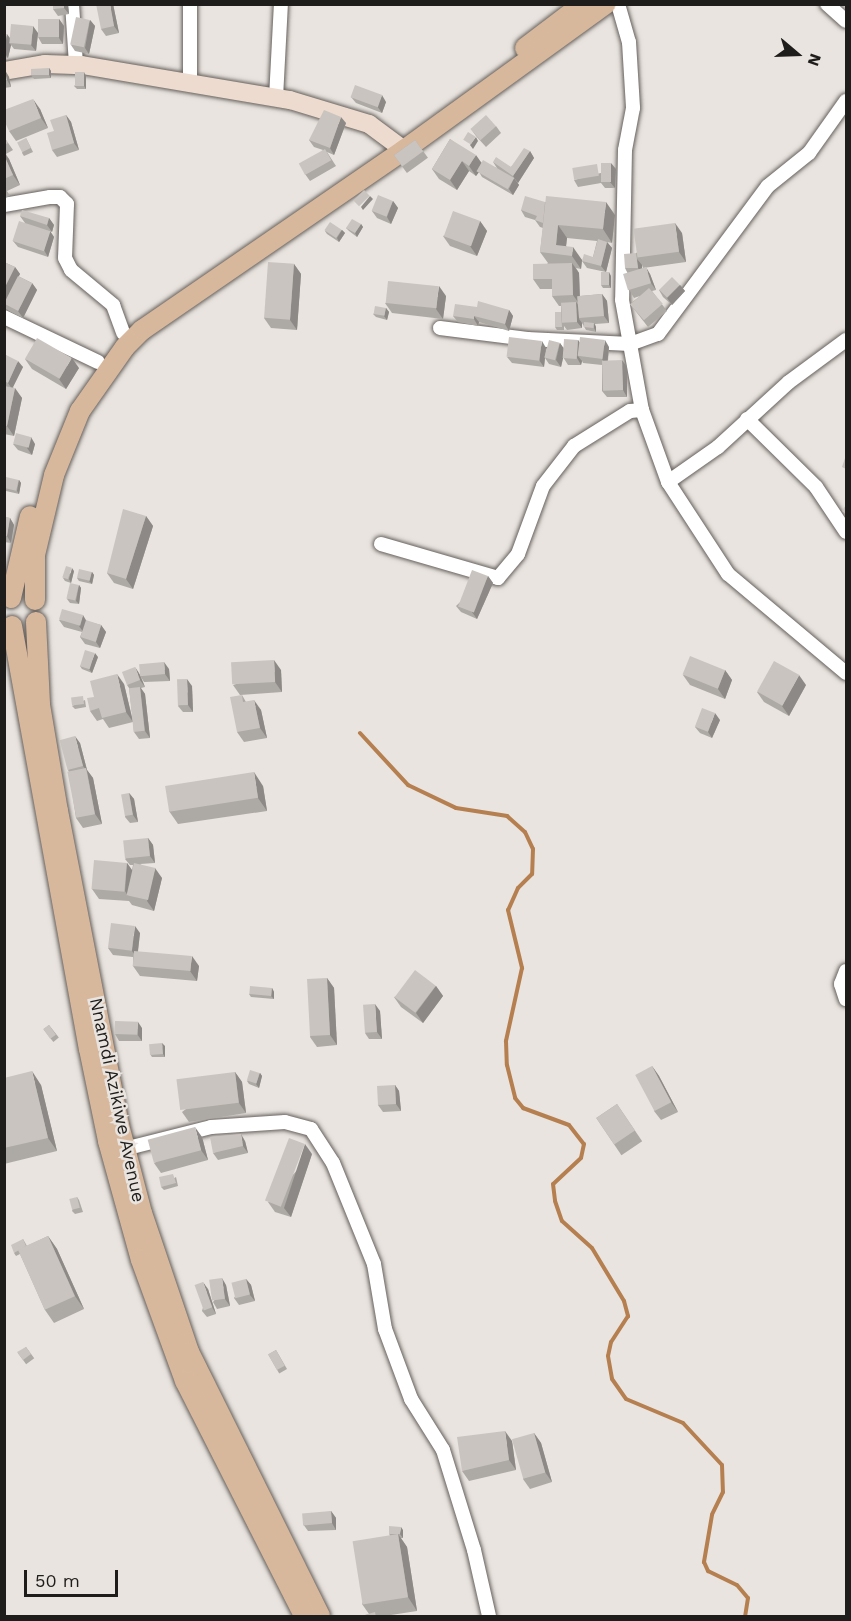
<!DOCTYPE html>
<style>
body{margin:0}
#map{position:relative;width:851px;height:1621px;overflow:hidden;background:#e9e4df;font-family:"Work Sans",sans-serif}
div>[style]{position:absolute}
.stream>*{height:4px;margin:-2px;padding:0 2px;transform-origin:2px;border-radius:2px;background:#b57f50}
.roads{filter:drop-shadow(0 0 2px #65605c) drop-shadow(0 0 2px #65605c)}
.street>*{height:14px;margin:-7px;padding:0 7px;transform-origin:7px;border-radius:7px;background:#fff}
.secondary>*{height:18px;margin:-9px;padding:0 9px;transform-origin:9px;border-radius:9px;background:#ecdbce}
.primary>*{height:20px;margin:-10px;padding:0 10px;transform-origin:10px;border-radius:10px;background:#d8b89c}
.wall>*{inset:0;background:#ada9a4;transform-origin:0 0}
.shaded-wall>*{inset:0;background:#8d8986}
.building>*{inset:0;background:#c9c4bf;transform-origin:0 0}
span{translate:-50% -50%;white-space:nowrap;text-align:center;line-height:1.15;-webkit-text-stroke:5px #e9e4df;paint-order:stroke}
.street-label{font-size:18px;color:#1f1d1b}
.frame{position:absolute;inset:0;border:6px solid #1f1d1b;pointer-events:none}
.north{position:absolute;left:767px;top:24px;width:60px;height:60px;-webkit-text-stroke:4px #e9e4df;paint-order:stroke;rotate:109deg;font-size:16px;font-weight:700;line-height:24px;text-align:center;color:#1f1d1b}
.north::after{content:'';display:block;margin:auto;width:21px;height:27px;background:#1f1d1b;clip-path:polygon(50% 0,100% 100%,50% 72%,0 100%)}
.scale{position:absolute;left:24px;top:1570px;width:94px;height:27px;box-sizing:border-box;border:3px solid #1f1d1b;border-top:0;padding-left:8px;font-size:18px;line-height:21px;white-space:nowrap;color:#1f1d1b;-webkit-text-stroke:4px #e9e4df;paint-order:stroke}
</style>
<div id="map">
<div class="stream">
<i style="left:360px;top:733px;width:71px;rotate:47.3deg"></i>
<i style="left:408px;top:785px;width:53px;rotate:25.6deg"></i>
<i style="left:456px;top:808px;width:52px;rotate:8.9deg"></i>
<i style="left:507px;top:816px;width:24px;rotate:42deg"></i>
<i style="left:525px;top:832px;width:19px;rotate:65deg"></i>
<i style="left:533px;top:849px;width:25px;rotate:92deg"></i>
<i style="left:532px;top:874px;width:20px;rotate:135deg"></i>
<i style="left:518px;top:888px;width:24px;rotate:114deg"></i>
<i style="left:508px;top:910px;width:60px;rotate:76.4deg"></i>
<i style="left:522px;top:968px;width:75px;rotate:102.4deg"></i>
<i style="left:506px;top:1041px;width:24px;rotate:88deg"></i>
<i style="left:507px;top:1065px;width:34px;rotate:76deg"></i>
<i style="left:515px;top:1098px;width:13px;rotate:51deg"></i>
<i style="left:523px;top:1108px;width:49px;rotate:20.3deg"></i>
<i style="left:569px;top:1125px;width:24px;rotate:52deg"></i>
<i style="left:584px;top:1144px;width:14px;rotate:102deg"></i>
<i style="left:581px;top:1158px;width:38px;rotate:137deg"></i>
<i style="left:553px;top:1184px;width:17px;rotate:83deg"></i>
<i style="left:555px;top:1201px;width:21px;rotate:71deg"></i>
<i style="left:562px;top:1221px;width:40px;rotate:42deg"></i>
<i style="left:592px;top:1248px;width:62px;rotate:58.9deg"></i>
<i style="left:624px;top:1301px;width:16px;rotate:75deg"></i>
<i style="left:628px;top:1316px;width:31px;rotate:123deg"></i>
<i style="left:611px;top:1342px;width:14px;rotate:102deg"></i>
<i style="left:608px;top:1356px;width:23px;rotate:80deg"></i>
<i style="left:612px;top:1379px;width:24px;rotate:55deg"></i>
<i style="left:626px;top:1399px;width:62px;rotate:22.8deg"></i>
<i style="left:683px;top:1423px;width:57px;rotate:47.1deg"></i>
<i style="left:722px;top:1465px;width:27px;rotate:88deg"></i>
<i style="left:723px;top:1492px;width:25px;rotate:116deg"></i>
<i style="left:712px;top:1515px;width:48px;rotate:99.7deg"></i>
<i style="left:704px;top:1562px;width:10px;rotate:66deg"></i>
<i style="left:708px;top:1571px;width:32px;rotate:26deg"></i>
<i style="left:737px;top:1585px;width:17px;rotate:50deg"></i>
<i style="left:748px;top:1598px;width:18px;rotate:99deg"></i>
</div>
<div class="roads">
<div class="street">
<i style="left:72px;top:4px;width:61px;rotate:86.2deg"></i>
<i style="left:618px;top:4px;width:40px;rotate:74deg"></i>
<i style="left:629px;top:42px;width:66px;rotate:86.5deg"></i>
<i style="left:633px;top:108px;width:43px;rotate:100.8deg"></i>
<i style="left:625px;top:150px;width:150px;rotate:91.1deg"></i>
<i style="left:622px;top:300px;width:112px;rotate:79.7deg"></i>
<i style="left:642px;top:410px;width:77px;rotate:70.1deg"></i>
<i style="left:668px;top:482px;width:110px;rotate:56.9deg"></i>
<i style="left:728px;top:574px;width:154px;rotate:40deg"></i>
<i style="left:827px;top:4px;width:25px;rotate:42deg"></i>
<i style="left:190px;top:83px;width:79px;rotate:-90deg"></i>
<i style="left:276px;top:98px;width:94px;rotate:-87deg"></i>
<i style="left:4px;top:205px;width:47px;rotate:-9.9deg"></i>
<i style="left:50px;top:197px;width:10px"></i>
<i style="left:60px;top:197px;width:10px;rotate:45deg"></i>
<i style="left:67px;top:204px;width:54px;rotate:92.1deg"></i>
<i style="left:65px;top:258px;width:13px;rotate:63deg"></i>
<i style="left:71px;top:270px;width:55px;rotate:39.8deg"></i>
<i style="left:113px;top:305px;width:30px;rotate:70deg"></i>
<i style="left:4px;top:317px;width:104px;rotate:25.6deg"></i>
<i style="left:440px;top:328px;width:88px;rotate:7.2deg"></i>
<i style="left:527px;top:339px;width:103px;rotate:2.8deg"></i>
<i style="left:630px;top:344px;width:30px;rotate:-20deg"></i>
<i style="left:658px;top:334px;width:184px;rotate:-53.4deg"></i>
<i style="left:768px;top:186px;width:53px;rotate:-38.8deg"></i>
<i style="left:809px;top:153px;width:64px;rotate:-54.6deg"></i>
<i style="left:747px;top:419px;width:97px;rotate:44.6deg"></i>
<i style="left:816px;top:487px;width:54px;rotate:56.3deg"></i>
<i style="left:668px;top:482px;width:61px;rotate:-35deg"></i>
<i style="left:718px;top:447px;width:96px;rotate:-42.5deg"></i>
<i style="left:789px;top:382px;width:71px;rotate:-36.4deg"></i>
<i style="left:381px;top:544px;width:122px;rotate:16.2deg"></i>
<i style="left:498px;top:578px;width:31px;rotate:-50deg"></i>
<i style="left:518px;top:554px;width:72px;rotate:-69.8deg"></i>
<i style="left:543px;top:486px;width:51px;rotate:-52.2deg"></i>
<i style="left:574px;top:446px;width:66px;rotate:-32deg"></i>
<i style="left:630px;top:411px;width:12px;rotate:-5deg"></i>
<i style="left:846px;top:971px;width:14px;rotate:111deg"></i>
<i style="left:841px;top:984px;width:16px;rotate:72deg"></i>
<i style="left:124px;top:1149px;width:90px;rotate:-14.2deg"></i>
<i style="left:211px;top:1127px;width:74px;rotate:-3.9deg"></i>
<i style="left:285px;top:1122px;width:27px;rotate:15deg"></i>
<i style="left:311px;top:1129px;width:40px;rotate:57.1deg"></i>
<i style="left:333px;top:1163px;width:109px;rotate:67.9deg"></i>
<i style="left:374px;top:1264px;width:66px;rotate:80.4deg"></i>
<i style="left:385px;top:1329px;width:75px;rotate:69.6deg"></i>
<i style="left:411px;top:1399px;width:60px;rotate:57.9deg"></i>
<i style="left:443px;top:1450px;width:105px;rotate:72.8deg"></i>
<i style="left:474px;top:1550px;width:68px;rotate:77.2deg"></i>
</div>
<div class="secondary">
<i style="left:4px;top:71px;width:42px;rotate:-9.7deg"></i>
<i style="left:45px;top:64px;width:37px;rotate:2deg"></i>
<i style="left:82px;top:65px;width:211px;rotate:9.6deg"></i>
<i style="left:290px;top:100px;width:83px;rotate:16.9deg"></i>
<i style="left:369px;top:124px;width:44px;rotate:36.6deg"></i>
</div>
<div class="primary">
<i style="left:525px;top:48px;width:73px;rotate:-37.2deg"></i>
<i style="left:11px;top:598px;width:84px;rotate:-77deg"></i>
<i style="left:35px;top:600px;width:45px;rotate:-90deg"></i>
<i style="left:35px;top:555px;width:82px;rotate:-76.6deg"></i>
<i style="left:54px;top:475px;width:69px;rotate:-67.9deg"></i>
<i style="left:80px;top:411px;width:78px;rotate:-54.9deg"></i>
<i style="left:125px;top:347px;width:24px;rotate:-45deg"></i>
<i style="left:142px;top:330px;width:318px;rotate:-34.5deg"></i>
<i style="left:404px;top:150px;width:249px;rotate:-35.9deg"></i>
<i style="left:36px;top:622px;width:83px;rotate:87.2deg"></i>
<i style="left:40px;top:705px;width:108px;rotate:80.4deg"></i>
<i style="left:58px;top:811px;width:320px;rotate:79deg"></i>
<i style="left:119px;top:1125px;width:91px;rotate:75.4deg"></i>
<i style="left:142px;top:1213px;width:147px;rotate:71.3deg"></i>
<i style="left:189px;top:1352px;width:295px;rotate:63.6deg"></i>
<i style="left:12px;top:626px;width:430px;rotate:79.7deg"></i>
<i style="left:89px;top:1049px;width:94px;rotate:78.3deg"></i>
<i style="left:108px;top:1141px;width:123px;rotate:74.5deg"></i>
<i style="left:141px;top:1260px;width:129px;rotate:70deg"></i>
<i style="left:185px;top:1381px;width:263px;rotate:63.1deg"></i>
</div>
</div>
<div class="wall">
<i style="clip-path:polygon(68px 4px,69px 14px,58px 16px,53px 9px)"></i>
<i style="clip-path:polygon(113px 4px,119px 33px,106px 36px,101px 29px)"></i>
<i style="clip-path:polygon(59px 19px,64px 26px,63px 44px,42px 44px,38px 37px,38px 34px,36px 51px,14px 49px,11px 45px,8px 58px,4px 57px,4px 34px,10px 38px,38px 33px)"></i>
<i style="clip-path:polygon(90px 20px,95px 26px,89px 54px,75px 51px,71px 45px)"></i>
<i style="clip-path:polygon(49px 68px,51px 71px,51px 78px,34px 79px,31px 75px)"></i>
<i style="clip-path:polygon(4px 70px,9px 77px,11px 87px,4px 88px)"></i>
<i style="clip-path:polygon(86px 76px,86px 89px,77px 89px,74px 86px)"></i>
<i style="clip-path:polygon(351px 97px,386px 102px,382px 113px,356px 103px)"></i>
<i style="clip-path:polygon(40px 109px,48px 128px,16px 141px,9px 131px)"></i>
<i style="clip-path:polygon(66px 115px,71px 122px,79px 150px,57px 157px,52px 150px,54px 131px)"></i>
<i style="clip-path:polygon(346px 123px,334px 155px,327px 152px,336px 166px,310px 181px,305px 174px,323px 150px,314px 147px,309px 140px)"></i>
<i style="clip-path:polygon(496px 126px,501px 133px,486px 147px,476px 136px,471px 129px)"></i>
<i style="clip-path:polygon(4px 137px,13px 150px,6px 154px,9px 159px,20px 185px,7px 191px,10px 196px,4px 198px)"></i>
<i style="clip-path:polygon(26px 138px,33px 152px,24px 156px,22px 153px)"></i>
<i style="clip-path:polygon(450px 139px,482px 163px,497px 168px,493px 162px,511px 167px,530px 151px,534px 158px,518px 183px,517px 182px,519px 185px,513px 195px,482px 177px,479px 172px,476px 176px,469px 171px,457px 190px,439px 179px,432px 169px)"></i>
<i style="left:415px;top:140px;width:22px;height:26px;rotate:54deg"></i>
<i style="clip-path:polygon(616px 169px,615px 188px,605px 188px,601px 183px,578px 187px,574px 180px)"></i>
<i style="clip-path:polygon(393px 201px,398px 208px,391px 224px,377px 218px,372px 211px)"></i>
<i style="clip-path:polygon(545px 202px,615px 215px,612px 243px,607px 242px,612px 248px,606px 272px,611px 276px,611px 288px,603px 288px,601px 285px,606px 272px,587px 268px,582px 261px,593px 257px,597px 241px,567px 238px,566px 246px,582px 260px,581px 269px,576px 268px,579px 273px,580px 296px,602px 294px,607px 301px,609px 323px,595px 324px,596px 327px,596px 332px,586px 330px,582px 323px,582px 328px,567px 330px,564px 326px,564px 330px,557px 330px,555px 327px,561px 312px,561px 306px,559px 306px,552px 296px,552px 289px,540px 289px,533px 279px,548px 263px,540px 252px,543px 228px,540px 227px,535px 220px,525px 217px,521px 210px)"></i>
<i style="clip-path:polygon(20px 216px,49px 218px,54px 225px,52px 232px,50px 231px,54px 237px,48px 257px,18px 247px,13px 241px,25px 223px)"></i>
<i style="clip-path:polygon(480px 221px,487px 231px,477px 256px,450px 246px,443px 236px)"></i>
<i style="clip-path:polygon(361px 224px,363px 227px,357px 237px,349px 231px,346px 228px)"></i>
<i style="clip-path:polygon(342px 230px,345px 233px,339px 242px,327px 234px,325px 231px)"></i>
<i style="clip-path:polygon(682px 233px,686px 262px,643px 268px,642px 265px,642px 269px,650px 274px,656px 290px,652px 291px,667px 311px,648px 327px,630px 304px,640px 296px,634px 298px,630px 291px,628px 274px,625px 268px,636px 253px)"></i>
<i style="clip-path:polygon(4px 262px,15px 267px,20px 274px,18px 276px,32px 283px,37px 290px,23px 318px,9px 311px,4px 306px)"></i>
<i style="clip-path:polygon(294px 264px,301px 274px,297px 330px,271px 328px,264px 318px)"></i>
<i style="clip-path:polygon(680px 285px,685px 291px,672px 305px,663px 297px,659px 290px)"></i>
<i style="clip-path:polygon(446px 296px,443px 319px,392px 313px,385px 303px)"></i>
<i style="clip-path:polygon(477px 307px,509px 310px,513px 316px,509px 331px,479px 322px,478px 326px,458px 322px,453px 316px)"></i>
<i style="clip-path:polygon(386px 308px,389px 312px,387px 320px,376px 317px,373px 314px)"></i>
<i style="clip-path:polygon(578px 340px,580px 343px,609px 347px,608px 361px,627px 367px,627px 397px,607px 397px,602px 391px,602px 365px,583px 363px,582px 361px,581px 365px,568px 365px,563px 357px,561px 367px,549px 364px,545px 358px,544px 367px,512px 363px,507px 357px,546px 348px,546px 353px,560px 343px,563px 348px)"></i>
<i style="clip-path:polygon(4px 354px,23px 367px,13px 387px,22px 398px,14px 436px,4px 434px)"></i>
<i style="clip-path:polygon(25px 359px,79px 368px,66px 389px,32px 369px)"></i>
<i style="clip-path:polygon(13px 444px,35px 444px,32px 455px,18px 450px)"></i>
<i style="clip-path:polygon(19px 480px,21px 483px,19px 494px,6px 491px,4px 489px,4px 484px)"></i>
<i style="clip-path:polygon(146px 516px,153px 526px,133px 589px,114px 583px,107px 573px)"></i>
<i style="clip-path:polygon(4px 517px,10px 518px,14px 525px,11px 543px,4px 542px)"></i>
<i style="clip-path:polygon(74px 571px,71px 583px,65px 581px,63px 578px)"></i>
<i style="clip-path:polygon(92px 572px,94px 575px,92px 584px,79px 581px,77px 578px)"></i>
<i style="clip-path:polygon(488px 576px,493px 583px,477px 619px,461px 612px,456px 606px)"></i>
<i style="clip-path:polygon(79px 585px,81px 588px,79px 604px,70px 603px,67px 599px)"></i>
<i style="clip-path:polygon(59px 620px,86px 621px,101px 625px,106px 632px,100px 648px,85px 644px,80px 637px,82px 632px,64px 627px)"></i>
<i style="clip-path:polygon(98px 657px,92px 673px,82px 669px,80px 666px)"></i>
<i style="clip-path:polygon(169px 669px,170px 681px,144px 682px,141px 677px,145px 687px,141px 688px,145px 694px,150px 738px,139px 739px,134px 732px,133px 722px,109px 728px,103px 719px,97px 721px,90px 711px,94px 697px,124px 684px,133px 721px,129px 688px,127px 685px,140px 674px)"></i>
<i style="clip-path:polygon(281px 670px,282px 692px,240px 695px,233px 685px)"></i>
<i style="clip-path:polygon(725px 670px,732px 680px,725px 699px,690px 685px,683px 675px)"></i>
<i style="clip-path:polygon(806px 685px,789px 716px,764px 702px,757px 692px)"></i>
<i style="clip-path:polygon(192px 686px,193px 712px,183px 712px,178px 706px)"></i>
<i style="clip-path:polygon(242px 695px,246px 702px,261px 710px,267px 738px,244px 742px,237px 732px)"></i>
<i style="clip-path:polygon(85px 700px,86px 707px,75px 709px,72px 706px)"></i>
<i style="clip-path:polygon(720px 720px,712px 738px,700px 733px,695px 727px)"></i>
<i style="clip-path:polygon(80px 743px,87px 770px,93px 778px,102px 824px,83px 828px,76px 818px,69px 772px,68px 770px)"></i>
<i style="clip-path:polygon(263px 786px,267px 811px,178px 824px,169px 811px)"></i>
<i style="clip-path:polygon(129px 793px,134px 799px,138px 822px,130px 823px,125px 817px)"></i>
<i style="clip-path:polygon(148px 838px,153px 845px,155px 863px,140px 864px,162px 878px,154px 911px,132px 905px,129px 901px,99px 899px,92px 889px,127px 863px,132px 870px,133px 865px,130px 865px,125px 859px)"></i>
<i style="clip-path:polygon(140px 933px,138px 952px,199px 966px,197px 981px,140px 976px,133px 966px,133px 957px,113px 955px,108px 948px)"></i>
<i style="clip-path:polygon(327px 978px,334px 988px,337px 1045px,317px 1047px,310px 1037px)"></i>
<i style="clip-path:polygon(436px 986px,443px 996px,423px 1023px,401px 1007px,394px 997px)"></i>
<i style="clip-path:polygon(272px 988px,274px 992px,274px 999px,251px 997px,249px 994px)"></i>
<i style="clip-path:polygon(380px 1011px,382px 1039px,369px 1039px,365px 1033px)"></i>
<i style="left:49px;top:1025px;width:16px;height:7px;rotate:52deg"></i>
<i style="clip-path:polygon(142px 1028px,142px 1041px,119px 1041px,115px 1034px)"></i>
<i style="clip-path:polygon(165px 1046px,165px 1057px,152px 1057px,150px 1054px)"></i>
<i style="clip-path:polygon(652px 1066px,659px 1076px,678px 1112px,661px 1120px,654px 1111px)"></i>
<i style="clip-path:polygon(235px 1072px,242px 1082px,246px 1113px,189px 1122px,182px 1112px)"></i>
<i style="clip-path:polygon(260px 1073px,262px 1076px,259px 1088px,249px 1084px,247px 1081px)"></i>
<i style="clip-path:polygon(4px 1078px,41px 1085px,57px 1151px,4px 1164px)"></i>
<i style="clip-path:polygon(395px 1085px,399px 1091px,401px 1111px,383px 1112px,378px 1105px)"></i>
<i style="left:617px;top:1104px;width:45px;height:25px;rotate:56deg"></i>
<i style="clip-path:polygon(202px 1137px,208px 1160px,161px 1173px,154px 1163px)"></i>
<i style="clip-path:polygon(245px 1141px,248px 1153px,218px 1160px,213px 1153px)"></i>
<i style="clip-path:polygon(312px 1154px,291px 1217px,275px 1212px,268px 1202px)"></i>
<i style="clip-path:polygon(176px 1177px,178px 1186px,164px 1190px,161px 1187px)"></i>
<i style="clip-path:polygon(77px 1197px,79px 1200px,83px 1212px,75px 1214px,72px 1211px)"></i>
<i style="clip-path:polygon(48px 1236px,57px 1249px,84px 1309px,54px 1323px,45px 1310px,20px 1254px,16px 1256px,14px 1253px,23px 1239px,27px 1246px)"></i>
<i style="clip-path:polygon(246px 1279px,251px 1285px,255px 1301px,239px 1305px,234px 1298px)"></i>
<i style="clip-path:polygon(226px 1285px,230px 1306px,217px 1309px,213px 1302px)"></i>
<i style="clip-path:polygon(208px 1289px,216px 1314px,207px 1317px,202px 1311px)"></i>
<i style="left:26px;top:1347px;width:14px;height:10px;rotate:54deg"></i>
<i style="left:276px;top:1350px;width:22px;height:9px;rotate:60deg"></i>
<i style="clip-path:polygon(534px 1433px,541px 1443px,552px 1482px,530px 1489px,523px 1479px)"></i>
<i style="clip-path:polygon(512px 1441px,516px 1470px,469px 1481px,462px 1471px)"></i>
<i style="clip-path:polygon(331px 1511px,336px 1518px,336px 1530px,308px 1531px,303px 1524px)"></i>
<i style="clip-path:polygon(403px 1530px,403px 1538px,401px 1538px,407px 1547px,417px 1611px,378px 1617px,358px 1617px,369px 1614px,362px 1604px,390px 1535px,389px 1534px)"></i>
</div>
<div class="shaded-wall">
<i style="clip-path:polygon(64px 4px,68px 4px,69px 14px,64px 8px)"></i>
<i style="clip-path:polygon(110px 4px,113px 4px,119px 33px,114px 26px)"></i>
<i style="clip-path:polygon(59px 19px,64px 26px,63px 44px,59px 38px)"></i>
<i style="clip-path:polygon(90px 20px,95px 26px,89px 54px,85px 48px)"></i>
<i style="clip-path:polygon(33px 26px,38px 33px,36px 51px,31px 45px)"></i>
<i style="clip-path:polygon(7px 34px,12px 41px,9px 43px,11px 45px,8px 58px,4px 52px)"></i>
<i style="clip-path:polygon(49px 68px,51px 71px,51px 78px,49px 75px)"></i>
<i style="clip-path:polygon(5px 70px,9px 77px,11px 87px,7px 80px)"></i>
<i style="clip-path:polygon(84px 72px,86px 76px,86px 89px,84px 86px)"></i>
<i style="clip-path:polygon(382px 95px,386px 102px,382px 113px,377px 106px)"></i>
<i style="clip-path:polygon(33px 99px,40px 109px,48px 128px,41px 118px)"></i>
<i style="clip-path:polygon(66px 115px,71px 122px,79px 150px,74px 143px)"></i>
<i style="clip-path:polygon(341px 117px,346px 123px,334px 155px,330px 148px)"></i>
<i style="clip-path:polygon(476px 137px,478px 141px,473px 149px,470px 145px)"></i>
<i style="clip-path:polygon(530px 151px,534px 158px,518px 183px,513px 176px)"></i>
<i style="clip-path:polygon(4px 153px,9px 159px,20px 185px,13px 175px,4px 155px)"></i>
<i style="clip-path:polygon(476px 155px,483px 165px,477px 171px,479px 172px,476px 176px,469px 166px)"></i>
<i style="clip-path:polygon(462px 161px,469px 171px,457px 190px,450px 180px)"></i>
<i style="clip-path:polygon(611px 163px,616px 169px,615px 188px,610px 182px)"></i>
<i style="clip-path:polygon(514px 178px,519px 185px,513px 195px,509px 189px)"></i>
<i style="clip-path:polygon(370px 196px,373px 199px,363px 210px,361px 207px)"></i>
<i style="clip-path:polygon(393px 201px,398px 208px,391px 224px,387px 217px)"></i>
<i style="clip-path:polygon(606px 202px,615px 215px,612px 243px,603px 229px)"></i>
<i style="clip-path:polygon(49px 218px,54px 225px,52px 232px,47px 225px)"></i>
<i style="clip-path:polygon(480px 221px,487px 231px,477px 256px,470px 246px)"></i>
<i style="clip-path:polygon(675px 223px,682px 233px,686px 262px,679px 252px)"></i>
<i style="clip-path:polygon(361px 224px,363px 227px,357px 237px,355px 233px)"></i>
<i style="clip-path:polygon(558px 225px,567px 238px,565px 255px,556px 245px)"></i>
<i style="clip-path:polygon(342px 230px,345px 233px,339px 242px,337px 238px)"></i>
<i style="clip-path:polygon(50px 231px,54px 237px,48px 257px,44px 250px)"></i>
<i style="clip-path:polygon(607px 242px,612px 248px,606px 272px,601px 266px)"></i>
<i style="clip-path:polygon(573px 247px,582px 260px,581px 269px,572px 256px)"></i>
<i style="clip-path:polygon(637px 259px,642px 265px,642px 274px,638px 268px)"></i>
<i style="clip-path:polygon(572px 263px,579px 273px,580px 305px,573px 295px)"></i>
<i style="clip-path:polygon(294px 264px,301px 274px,297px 330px,290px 320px)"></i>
<i style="clip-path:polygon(15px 267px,20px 274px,4px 306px,4px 289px)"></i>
<i style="clip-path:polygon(646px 267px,650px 274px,656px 290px,651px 283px)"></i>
<i style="clip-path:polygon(609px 272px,611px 276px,611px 288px,609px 285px)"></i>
<i style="clip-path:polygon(32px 283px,37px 290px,23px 318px,18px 311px)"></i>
<i style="clip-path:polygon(680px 285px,685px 291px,672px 305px,667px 298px)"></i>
<i style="clip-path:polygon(439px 286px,446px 296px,443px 319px,436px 309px)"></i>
<i style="clip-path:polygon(602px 294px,607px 301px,609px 323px,604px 316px)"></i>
<i style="clip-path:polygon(576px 302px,581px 308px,579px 319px,582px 323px,582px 328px,577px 322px)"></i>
<i style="clip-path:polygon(386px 308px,389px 312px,387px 320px,384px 316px)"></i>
<i style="clip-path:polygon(509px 310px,513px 316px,509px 331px,505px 324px)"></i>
<i style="clip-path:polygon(474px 316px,479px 322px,478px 326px,474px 319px)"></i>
<i style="clip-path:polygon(594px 323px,596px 327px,596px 332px,594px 328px)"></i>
<i style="clip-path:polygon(578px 340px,582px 346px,578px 356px,582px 361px,581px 365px,577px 358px)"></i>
<i style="clip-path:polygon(605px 340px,609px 347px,607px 366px,602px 359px)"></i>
<i style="clip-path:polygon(542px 341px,546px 348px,544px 367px,539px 360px)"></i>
<i style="clip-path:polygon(560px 343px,565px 350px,561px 367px,556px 360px)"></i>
<i style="clip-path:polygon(72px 358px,79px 368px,66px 389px,59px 379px)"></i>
<i style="clip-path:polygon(622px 360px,627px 367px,627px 397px,623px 390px)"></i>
<i style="clip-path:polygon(18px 361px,23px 367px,12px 389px,8px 383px)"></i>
<i style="clip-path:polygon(15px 388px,22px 398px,14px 436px,7px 426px)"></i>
<i style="clip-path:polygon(31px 437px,35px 444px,32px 455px,27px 448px)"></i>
<i style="clip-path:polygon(19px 480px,21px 483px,19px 494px,17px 491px)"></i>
<i style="clip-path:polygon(146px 516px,153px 526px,133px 589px,126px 579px)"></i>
<i style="clip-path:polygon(10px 518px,14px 525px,11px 543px,7px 536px)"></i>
<i style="clip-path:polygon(72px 568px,74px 571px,71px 583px,69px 579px)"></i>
<i style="clip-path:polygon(92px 572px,94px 575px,92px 584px,89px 581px)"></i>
<i style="clip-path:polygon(488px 576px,493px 583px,477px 619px,472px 612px)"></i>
<i style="clip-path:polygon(79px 585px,81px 588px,79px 604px,76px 601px)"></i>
<i style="clip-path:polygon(83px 615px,87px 622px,84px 633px,79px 626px)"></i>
<i style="clip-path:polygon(101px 625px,106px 632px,100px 648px,96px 642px)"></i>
<i style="clip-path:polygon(95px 653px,98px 657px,92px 673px,89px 669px)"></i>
<i style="clip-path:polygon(274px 660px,281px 670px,282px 692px,275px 682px)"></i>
<i style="clip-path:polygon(164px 662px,169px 669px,170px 681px,165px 674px)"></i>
<i style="clip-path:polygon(135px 667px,139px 673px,145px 687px,140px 680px)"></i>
<i style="clip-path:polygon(725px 670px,732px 680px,725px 699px,718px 689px)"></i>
<i style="clip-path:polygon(117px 674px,124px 684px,133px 722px,126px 712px)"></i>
<i style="clip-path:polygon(799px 675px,806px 685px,789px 716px,782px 706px)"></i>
<i style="clip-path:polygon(187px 679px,192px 686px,193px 712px,188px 705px)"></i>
<i style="clip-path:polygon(140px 687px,145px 694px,150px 738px,145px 731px)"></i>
<i style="clip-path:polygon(254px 700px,261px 710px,267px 738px,260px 728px)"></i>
<i style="clip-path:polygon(715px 713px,720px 720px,712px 738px,708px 732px)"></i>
<i style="clip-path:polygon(75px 736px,80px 743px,87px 770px,93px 778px,102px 824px,95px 814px,87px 771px,83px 766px)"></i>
<i style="clip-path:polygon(254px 772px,263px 786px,267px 811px,258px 798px)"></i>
<i style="clip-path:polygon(129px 793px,134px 799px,138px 822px,133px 815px)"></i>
<i style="clip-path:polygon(148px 838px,153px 845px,155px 863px,150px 856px)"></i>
<i style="clip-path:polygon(127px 863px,134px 873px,128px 896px,125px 891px)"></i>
<i style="clip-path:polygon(155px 868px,162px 878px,154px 911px,147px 901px)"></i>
<i style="clip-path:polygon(135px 926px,140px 933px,137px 958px,132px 951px)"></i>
<i style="clip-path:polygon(192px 956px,199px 966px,197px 981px,190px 971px)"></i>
<i style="clip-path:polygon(327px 978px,334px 988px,337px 1045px,330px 1035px)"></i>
<i style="clip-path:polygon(436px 986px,443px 996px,423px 1023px,416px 1013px)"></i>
<i style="clip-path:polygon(272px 988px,274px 992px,274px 999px,271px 996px)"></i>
<i style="clip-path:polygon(375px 1004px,380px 1011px,382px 1039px,377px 1032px)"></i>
<i style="clip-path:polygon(138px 1022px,142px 1028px,142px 1041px,137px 1034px)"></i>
<i style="clip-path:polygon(162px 1043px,165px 1046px,165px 1057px,163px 1054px)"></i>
<i style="clip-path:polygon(652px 1066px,659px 1076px,678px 1112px,671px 1102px)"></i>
<i style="clip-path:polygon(32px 1071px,41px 1085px,57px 1151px,48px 1138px)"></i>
<i style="clip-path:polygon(235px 1072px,242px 1082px,246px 1113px,239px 1103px)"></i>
<i style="clip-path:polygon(260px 1073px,262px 1076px,259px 1088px,256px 1084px)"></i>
<i style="clip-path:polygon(395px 1085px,399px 1091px,401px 1111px,396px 1104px)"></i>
<i style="clip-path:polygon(195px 1127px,202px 1137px,208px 1160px,201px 1150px)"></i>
<i style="clip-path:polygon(241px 1134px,245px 1141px,248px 1153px,243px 1146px)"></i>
<i style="clip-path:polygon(305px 1144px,312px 1154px,291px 1217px,284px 1208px)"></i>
<i style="clip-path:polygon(48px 1236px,57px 1249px,84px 1309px,75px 1296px)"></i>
<i style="clip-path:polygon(222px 1278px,226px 1285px,230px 1306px,225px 1299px)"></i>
<i style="clip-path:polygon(246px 1279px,251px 1285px,255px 1301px,250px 1295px)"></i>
<i style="clip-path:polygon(203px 1282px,208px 1289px,216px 1314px,212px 1307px)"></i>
<i style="clip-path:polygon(505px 1431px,512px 1441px,516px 1470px,509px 1460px)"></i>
<i style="clip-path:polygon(534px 1433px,541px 1443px,552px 1482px,545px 1472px)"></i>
<i style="clip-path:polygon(331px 1511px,336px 1518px,336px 1530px,332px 1523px)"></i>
<i style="clip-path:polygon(401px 1527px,403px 1530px,403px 1538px,400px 1534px)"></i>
<i style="clip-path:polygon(398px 1534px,407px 1547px,417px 1611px,408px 1597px)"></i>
</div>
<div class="building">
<i style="clip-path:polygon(53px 4px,64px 4px,64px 8px,53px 9px)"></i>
<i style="clip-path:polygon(96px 4px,110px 4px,114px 26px,101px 29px)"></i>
<i style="left:76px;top:17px;width:14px;height:28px;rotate:12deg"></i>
<i style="left:38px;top:19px;width:21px;height:18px"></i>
<i style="left:11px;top:24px;width:22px;height:19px;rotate:5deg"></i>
<i style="clip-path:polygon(4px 34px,7px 34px,4px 47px)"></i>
<i style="clip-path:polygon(49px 68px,49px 75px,31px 75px,31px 69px)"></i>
<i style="clip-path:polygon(4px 70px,7px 80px,4px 80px)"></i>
<i style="left:75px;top:72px;width:9px;height:14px"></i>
<i style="left:355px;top:85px;width:29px;height:13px;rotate:20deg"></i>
<i style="clip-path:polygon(33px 99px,41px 118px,9px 131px,4px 120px,4px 110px)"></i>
<i style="clip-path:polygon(324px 110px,341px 117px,330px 148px,309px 140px)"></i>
<i style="clip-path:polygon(66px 115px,74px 143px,52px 150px,47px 133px,54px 131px,50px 120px)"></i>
<i style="left:486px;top:115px;width:15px;height:21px;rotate:48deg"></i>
<i style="left:468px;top:132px;width:9px;height:9px;rotate:32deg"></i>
<i style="clip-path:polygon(4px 137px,8px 143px,4px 145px)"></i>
<i style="left:26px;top:138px;width:11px;height:10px;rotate:63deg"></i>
<i style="clip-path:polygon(450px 139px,476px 155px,469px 166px,462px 161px,450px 180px,432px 169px)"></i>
<i style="left:415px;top:140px;width:14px;height:26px;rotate:54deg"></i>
<i style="clip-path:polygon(524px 148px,530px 151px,513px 176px,493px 162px,496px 157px,511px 167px)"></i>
<i style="left:325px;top:149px;width:13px;height:30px;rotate:61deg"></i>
<i style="clip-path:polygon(4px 155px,13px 175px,4px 179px)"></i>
<i style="left:483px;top:160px;width:36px;height:13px;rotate:30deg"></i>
<i style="left:601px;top:163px;width:10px;height:19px"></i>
<i style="left:597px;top:164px;width:12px;height:25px;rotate:81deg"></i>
<i style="left:364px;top:190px;width:8px;height:15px;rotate:45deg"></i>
<i style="left:378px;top:195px;width:16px;height:17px;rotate:22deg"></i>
<i style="clip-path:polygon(525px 196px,545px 202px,543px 223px,535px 220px,537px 216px,521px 210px)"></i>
<i style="clip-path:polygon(546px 196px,606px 202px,603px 229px,558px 225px,556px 245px,573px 247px,572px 256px,540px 252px)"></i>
<i style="clip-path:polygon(22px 210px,49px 218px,47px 225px,20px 216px)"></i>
<i style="left:453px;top:211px;width:29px;height:27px;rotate:20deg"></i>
<i style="clip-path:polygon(352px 219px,361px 224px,355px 233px,346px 228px)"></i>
<i style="left:19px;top:221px;width:33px;height:21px;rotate:18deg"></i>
<i style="left:330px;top:222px;width:14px;height:10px;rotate:34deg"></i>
<i style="left:675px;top:223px;width:29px;height:42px;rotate:82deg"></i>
<i style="clip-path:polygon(598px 239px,607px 242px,601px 266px,582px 261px,584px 254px,593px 257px)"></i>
<i style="clip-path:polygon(636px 253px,638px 268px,625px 268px,624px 254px)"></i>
<i style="clip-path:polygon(4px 262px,15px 267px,4px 289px)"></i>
<i style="left:268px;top:262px;width:26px;height:56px;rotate:4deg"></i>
<i style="clip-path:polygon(572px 263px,573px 295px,552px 296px,552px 279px,533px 279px,533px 264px)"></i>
<i style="left:646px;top:267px;width:17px;height:24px;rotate:73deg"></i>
<i style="left:601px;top:272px;width:8px;height:13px"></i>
<i style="left:18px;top:276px;width:16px;height:31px;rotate:27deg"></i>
<i style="left:672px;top:277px;width:11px;height:18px;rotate:45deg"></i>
<i style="left:388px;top:281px;width:51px;height:22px;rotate:6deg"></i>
<i style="left:649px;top:288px;width:21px;height:25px;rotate:49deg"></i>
<i style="left:602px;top:294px;width:22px;height:25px;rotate:85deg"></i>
<i style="clip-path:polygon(478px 301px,509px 310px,505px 324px,474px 316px,474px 319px,453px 316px,455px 304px,477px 307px)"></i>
<i style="left:576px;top:302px;width:20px;height:15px;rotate:87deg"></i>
<i style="left:375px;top:306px;width:11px;height:8px;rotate:10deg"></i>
<i style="clip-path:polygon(555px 312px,561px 312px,562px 327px,555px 327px)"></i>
<i style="left:584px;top:322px;width:10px;height:5px;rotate:6deg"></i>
<i style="left:509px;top:337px;width:33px;height:20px;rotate:7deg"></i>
<i style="left:580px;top:337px;width:25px;height:19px;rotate:7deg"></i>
<i style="left:37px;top:338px;width:40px;height:24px;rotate:30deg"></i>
<i style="left:564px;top:339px;width:14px;height:19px;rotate:4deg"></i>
<i style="left:549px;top:340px;width:11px;height:18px;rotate:15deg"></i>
<i style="clip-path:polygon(4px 354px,18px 361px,8px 383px,4px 381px)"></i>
<i style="left:622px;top:360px;width:30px;height:20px;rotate:88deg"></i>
<i style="clip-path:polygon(4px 386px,15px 388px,7px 426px,4px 426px)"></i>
<i style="left:16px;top:433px;width:16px;height:11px;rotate:15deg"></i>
<i style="clip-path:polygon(846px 455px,846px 469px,842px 467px)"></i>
<i style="left:6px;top:477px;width:13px;height:11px;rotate:13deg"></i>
<i style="clip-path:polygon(846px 505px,846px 514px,842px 511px)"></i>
<i style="clip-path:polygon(123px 509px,146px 516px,126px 579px,107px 573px)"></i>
<i style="clip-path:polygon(4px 517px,10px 518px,7px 536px,4px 536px)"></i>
<i style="left:66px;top:566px;width:6px;height:12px;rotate:18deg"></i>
<i style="left:79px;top:569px;width:13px;height:9px;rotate:13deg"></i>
<i style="left:472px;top:570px;width:17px;height:39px;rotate:21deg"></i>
<i style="left:70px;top:583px;width:9px;height:16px;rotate:13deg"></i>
<i style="left:62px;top:609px;width:22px;height:11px;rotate:16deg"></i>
<i style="left:86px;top:620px;width:16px;height:18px;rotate:18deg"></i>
<i style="left:85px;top:650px;width:10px;height:17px;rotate:17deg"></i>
<i style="left:690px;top:656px;width:38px;height:20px;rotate:22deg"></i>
<i style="left:274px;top:660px;width:22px;height:43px;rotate:87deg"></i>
<i style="left:774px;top:661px;width:29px;height:35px;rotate:29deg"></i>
<i style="left:164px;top:662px;width:12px;height:25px;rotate:85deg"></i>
<i style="left:135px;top:667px;width:14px;height:14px;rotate:69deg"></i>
<i style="clip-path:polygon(117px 674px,126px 712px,102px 718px,99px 708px,90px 711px,87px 698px,94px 697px,90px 681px)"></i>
<i style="left:187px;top:679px;width:26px;height:10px;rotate:88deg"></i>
<i style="left:140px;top:687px;width:44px;height:11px;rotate:84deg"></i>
<i style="clip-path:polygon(242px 695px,243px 702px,254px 700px,260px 728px,237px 732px,230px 697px)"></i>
<i style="left:83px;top:696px;width:8px;height:12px;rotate:83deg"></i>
<i style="left:702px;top:708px;width:14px;height:20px;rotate:21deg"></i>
<i style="left:75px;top:736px;width:31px;height:16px;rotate:75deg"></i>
<i style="left:86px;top:768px;width:47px;height:19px;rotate:79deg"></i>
<i style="left:254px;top:772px;width:26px;height:90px;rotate:81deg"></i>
<i style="left:129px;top:793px;width:22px;height:8px;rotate:80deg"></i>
<i style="left:148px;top:838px;width:18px;height:25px;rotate:84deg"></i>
<i style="left:94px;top:860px;width:33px;height:29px;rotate:5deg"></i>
<i style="left:134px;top:863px;width:22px;height:33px;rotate:13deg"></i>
<i style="left:111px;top:923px;width:24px;height:25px;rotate:7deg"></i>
<i style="left:134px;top:951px;width:58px;height:15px;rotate:5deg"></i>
<i style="left:415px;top:970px;width:26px;height:34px;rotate:37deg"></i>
<i style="left:327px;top:978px;width:57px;height:20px;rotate:87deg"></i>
<i style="left:250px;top:986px;width:22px;height:8px;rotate:5deg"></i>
<i style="left:375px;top:1004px;width:28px;height:12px;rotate:86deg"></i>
<i style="left:115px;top:1021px;width:23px;height:13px;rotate:2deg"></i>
<i style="left:49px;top:1025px;width:12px;height:7px;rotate:55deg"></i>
<i style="left:162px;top:1043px;width:11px;height:13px;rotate:85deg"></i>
<i style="left:652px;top:1066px;width:41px;height:19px;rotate:62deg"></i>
<i style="left:250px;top:1070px;width:10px;height:11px;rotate:17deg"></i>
<i style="clip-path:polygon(32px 1071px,48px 1138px,4px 1148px,4px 1078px)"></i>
<i style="left:235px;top:1072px;width:31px;height:59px;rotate:83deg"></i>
<i style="left:395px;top:1085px;width:19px;height:18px;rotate:87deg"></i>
<i style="left:617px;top:1104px;width:32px;height:25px;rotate:56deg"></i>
<i style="left:195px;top:1127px;width:24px;height:49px;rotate:75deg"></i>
<i style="clip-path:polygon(241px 1134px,243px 1146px,213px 1153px,210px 1137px)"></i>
<i style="left:289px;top:1138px;width:17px;height:67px;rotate:21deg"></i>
<i style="clip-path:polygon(173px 1174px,176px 1183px,161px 1187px,159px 1177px)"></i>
<i style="left:77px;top:1197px;width:11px;height:8px;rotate:75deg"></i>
<i style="left:48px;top:1236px;width:66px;height:33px;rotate:66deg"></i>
<i style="clip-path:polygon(23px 1239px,26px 1246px,14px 1253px,11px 1245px)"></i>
<i style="left:222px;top:1278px;width:21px;height:13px;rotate:82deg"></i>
<i style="left:246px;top:1279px;width:16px;height:15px;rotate:76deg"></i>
<i style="left:203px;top:1282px;width:27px;height:9px;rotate:70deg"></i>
<i style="clip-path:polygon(26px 1347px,31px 1354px,23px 1360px,17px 1352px)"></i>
<i style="left:276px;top:1350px;width:18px;height:9px;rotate:61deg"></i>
<i style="clip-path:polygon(505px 1431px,509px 1460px,462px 1471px,457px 1437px)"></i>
<i style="left:534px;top:1433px;width:41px;height:23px;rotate:74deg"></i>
<i style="left:331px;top:1511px;width:12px;height:29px;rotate:85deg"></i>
<i style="clip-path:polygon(389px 1526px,401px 1527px,400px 1534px,389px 1534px)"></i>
<i style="left:398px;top:1534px;width:64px;height:46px;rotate:81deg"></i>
<i style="clip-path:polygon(375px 1612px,376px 1617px,358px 1617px)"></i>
</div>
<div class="street-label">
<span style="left:117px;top:1100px;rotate:78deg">Nnamdi Azikiwe Avenue</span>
</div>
<div class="frame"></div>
<div class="north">N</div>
<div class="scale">50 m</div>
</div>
